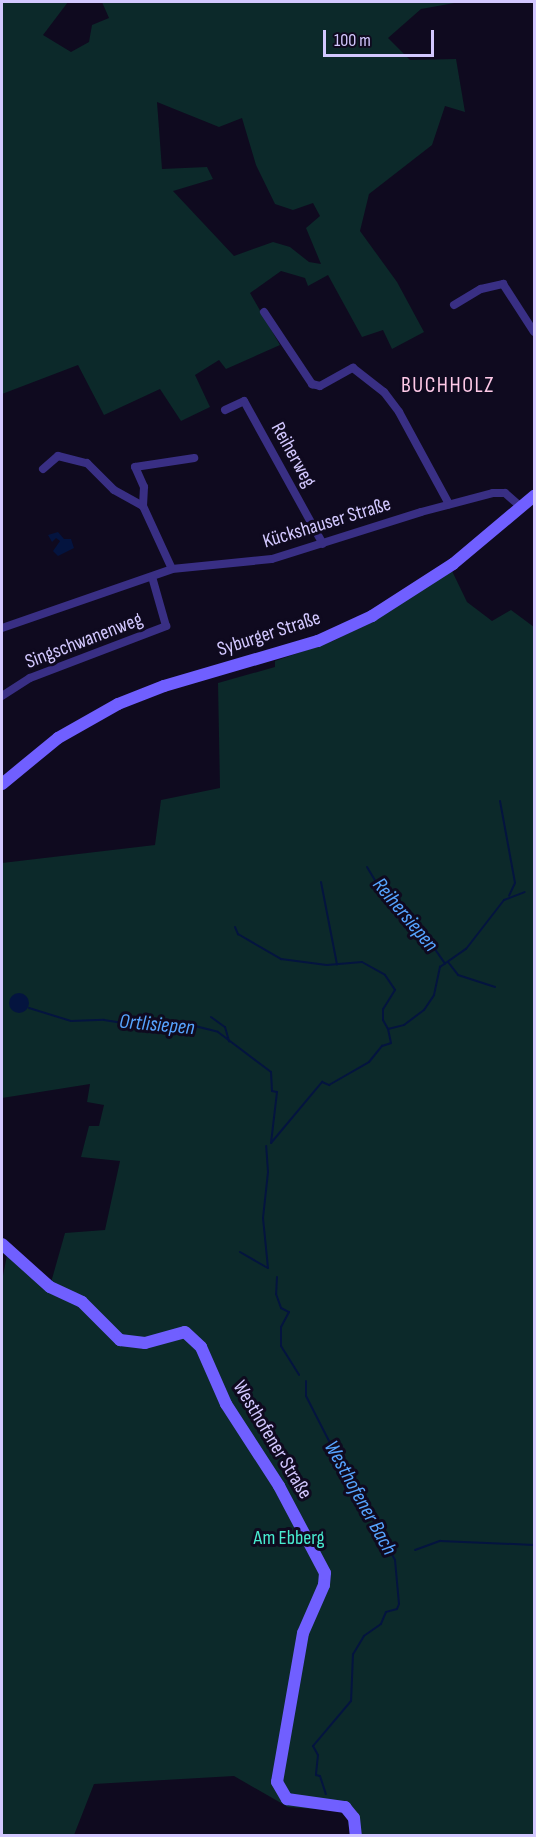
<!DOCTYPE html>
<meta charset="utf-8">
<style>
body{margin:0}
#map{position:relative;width:536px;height:1837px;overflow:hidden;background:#0f0a1f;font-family:"Sofia Sans Condensed",sans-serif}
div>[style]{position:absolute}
.green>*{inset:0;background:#0c292a}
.water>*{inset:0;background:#04143f}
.round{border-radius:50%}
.stream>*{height:2px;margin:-1px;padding:0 1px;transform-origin:1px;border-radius:1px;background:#04143f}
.street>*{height:8px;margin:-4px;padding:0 4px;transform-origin:4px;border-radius:4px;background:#392f84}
.secondary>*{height:12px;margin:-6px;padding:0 6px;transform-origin:6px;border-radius:6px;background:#705fff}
span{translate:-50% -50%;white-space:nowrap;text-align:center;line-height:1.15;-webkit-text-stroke:6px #0f0a1f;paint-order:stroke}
.street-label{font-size:20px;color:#d3c8ff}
.park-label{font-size:20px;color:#48ecd0}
.water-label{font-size:21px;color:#56a4ff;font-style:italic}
.quarter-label{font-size:22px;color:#ffcae8;letter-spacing:1.5px}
.frame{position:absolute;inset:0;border:3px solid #d3c8ff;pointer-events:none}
.scale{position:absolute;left:323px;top:30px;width:111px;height:27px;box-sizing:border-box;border:3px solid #d3c8ff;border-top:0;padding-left:8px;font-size:18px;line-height:21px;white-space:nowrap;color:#d3c8ff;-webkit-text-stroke:4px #0f0a1f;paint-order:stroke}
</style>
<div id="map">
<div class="green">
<i style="clip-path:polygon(evenodd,2px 2px,68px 2px,43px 35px,71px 52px,89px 42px,92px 25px,109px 18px,102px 2px,460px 2px,421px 9px,388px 38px,410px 60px,456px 59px,465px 112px,445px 106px,432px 145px,369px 194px,360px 231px,397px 282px,424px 332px,392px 349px,383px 330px,362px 337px,328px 275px,308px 286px,305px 278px,281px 271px,250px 293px,280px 345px,226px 369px,219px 360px,195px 375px,210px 407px,181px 421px,160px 389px,104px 415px,78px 365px,2px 394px,2px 2px,157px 102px,219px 127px,242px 118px,256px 165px,275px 204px,293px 210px,313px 203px,320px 216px,306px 228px,321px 264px,309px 262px,290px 247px,273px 242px,234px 256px,173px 191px,213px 179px,207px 167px,162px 169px,157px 102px)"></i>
<i style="clip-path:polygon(452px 571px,467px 602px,492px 621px,511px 610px,534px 627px,534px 1835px,350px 1835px,347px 1815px,339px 1811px,288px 1807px,234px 1776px,94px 1784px,74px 1835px,2px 1835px,2px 1281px,7px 1255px,50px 1286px,65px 1233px,105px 1230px,120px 1161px,81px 1157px,89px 1126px,99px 1126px,104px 1105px,87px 1102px,90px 1084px,2px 1098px,2px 863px,155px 845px,161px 800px,220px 788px,218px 683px,275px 667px,275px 661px,333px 641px,377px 619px)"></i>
</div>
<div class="water">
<i style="clip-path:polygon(58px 532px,64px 539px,71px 539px,74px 548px,58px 556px,53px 551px,60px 541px,56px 538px,52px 542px,48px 535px)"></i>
<i class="round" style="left:9px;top:993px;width:20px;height:20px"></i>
</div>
<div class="stream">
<i style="left:500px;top:801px;width:83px;rotate:79.6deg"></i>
<i style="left:515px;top:883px;width:14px;rotate:115deg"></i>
<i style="left:367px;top:867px;width:27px;rotate:59deg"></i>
<i style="left:381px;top:890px;width:63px;rotate:45.6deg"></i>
<i style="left:425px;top:935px;width:35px;rotate:55deg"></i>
<i style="left:321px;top:882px;width:84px;rotate:79deg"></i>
<i style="left:235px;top:927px;width:8px;rotate:67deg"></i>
<i style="left:238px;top:934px;width:50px;rotate:30.2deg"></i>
<i style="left:281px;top:959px;width:46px;rotate:7.4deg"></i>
<i style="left:327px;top:965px;width:35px;rotate:-5deg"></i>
<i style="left:362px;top:962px;width:26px;rotate:29deg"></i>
<i style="left:385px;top:975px;width:18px;rotate:56deg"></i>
<i style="left:395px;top:990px;width:22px;rotate:122deg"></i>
<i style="left:383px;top:1009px;width:11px;rotate:90deg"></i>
<i style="left:383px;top:1020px;width:10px;rotate:61deg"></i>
<i style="left:448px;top:962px;width:16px;rotate:52deg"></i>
<i style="left:458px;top:975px;width:39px;rotate:18deg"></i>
<i style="left:29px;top:1008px;width:44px;rotate:17.2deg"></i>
<i style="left:71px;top:1021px;width:33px;rotate:-2deg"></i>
<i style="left:104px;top:1020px;width:45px;rotate:9deg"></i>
<i style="left:148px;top:1027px;width:35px;rotate:-7deg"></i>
<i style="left:183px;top:1023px;width:36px;rotate:14deg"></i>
<i style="left:218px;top:1032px;width:66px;rotate:37deg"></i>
<i style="left:271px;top:1072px;width:19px;rotate:87deg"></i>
<i style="left:272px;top:1091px;width:5px;rotate:11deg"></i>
<i style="left:277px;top:1092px;width:51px;rotate:96.7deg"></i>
<i style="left:211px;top:1017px;width:17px;rotate:36deg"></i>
<i style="left:225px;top:1027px;width:15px;rotate:74deg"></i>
<i style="left:271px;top:1143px;width:80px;rotate:-50.1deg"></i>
<i style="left:322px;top:1082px;width:8px;rotate:23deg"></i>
<i style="left:329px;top:1085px;width:46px;rotate:-29.9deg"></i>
<i style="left:369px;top:1062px;width:21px;rotate:-51deg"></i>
<i style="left:382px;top:1046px;width:9px;rotate:-18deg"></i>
<i style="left:391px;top:1043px;width:14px;rotate:-102deg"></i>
<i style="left:388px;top:1029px;width:16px;rotate:-14deg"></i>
<i style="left:404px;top:1025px;width:25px;rotate:-37deg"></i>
<i style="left:424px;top:1010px;width:18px;rotate:-56deg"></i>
<i style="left:434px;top:995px;width:29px;rotate:-78deg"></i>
<i style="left:440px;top:967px;width:32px;rotate:-35deg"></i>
<i style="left:466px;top:949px;width:62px;rotate:-52.2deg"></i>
<i style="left:504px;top:900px;width:22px;rotate:-21deg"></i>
<i style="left:240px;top:1252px;width:32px;rotate:30deg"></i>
<i style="left:268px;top:1268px;width:50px;rotate:-95.7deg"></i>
<i style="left:263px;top:1218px;width:46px;rotate:-83.8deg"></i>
<i style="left:268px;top:1172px;width:26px;rotate:-94deg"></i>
<i style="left:277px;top:1277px;width:17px;rotate:93deg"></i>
<i style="left:276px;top:1294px;width:15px;rotate:70deg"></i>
<i style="left:281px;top:1308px;width:9px;rotate:27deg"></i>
<i style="left:289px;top:1312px;width:17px;rotate:118deg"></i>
<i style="left:281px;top:1327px;width:19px;rotate:90deg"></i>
<i style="left:281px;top:1346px;width:34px;rotate:58deg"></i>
<i style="left:306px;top:1381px;width:15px;rotate:90deg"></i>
<i style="left:306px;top:1396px;width:48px;rotate:62.9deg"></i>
<i style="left:328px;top:1439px;width:138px;rotate:61deg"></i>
<i style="left:395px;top:1560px;width:44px;rotate:84.8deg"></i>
<i style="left:399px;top:1604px;width:5px;rotate:112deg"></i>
<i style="left:397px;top:1609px;width:11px;rotate:165deg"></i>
<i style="left:386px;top:1612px;width:13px;rotate:113deg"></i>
<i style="left:381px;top:1624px;width:21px;rotate:145deg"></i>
<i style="left:364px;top:1636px;width:21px;rotate:121deg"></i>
<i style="left:353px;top:1654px;width:47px;rotate:92.4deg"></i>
<i style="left:351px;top:1701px;width:59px;rotate:130.2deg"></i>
<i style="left:313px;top:1746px;width:10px;rotate:61deg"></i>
<i style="left:318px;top:1755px;width:20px;rotate:96deg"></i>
<i style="left:316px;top:1775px;width:4px;rotate:14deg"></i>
<i style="left:320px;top:1776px;width:19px;rotate:72deg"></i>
<i style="left:415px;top:1550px;width:27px;rotate:-20deg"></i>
<i style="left:440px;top:1541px;width:94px;rotate:2.4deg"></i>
</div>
<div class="street">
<i style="left:454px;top:305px;width:31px;rotate:-31deg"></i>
<i style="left:481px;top:289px;width:23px;rotate:-13deg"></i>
<i style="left:503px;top:284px;width:57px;rotate:57.1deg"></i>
<i style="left:264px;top:312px;width:87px;rotate:56.3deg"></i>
<i style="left:312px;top:384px;width:8px;rotate:14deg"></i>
<i style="left:320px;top:386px;width:38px;rotate:-29deg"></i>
<i style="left:353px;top:368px;width:39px;rotate:38deg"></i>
<i style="left:384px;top:392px;width:25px;rotate:53deg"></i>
<i style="left:399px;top:412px;width:105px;rotate:61.5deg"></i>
<i style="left:225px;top:410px;width:21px;rotate:-25deg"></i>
<i style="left:244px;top:401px;width:163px;rotate:61.1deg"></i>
<i style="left:43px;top:469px;width:20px;rotate:-41deg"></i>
<i style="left:58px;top:456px;width:30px;rotate:14deg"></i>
<i style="left:87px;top:463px;width:38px;rotate:45deg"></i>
<i style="left:114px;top:490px;width:33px;rotate:29deg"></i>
<i style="left:143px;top:506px;width:69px;rotate:65.3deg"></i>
<i style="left:143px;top:506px;width:19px;rotate:-87deg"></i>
<i style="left:144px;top:487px;width:22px;rotate:-114deg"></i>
<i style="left:135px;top:467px;width:60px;rotate:-8.7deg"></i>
<i style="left:2px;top:628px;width:180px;rotate:-19.1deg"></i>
<i style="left:172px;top:569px;width:100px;rotate:-5.7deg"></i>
<i style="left:272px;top:559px;width:156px;rotate:-17.5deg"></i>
<i style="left:421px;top:512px;width:74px;rotate:-14.8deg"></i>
<i style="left:493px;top:493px;width:12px"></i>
<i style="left:505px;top:493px;width:21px;rotate:41deg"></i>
<i style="left:2px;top:696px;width:33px;rotate:-33deg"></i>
<i style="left:30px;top:678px;width:146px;rotate:-20.9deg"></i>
<i style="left:166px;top:626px;width:51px;rotate:-105.9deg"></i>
</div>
<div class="secondary">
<i style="left:2px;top:784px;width:72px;rotate:-39.4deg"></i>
<i style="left:58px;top:738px;width:69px;rotate:-29.5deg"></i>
<i style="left:118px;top:704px;width:49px;rotate:-21.4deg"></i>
<i style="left:164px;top:686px;width:160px;rotate:-16.3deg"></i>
<i style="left:318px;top:641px;width:60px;rotate:-24.8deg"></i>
<i style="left:372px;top:616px;width:96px;rotate:-32.7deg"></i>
<i style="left:453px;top:564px;width:106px;rotate:-40deg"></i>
<i style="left:2px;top:1244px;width:64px;rotate:41.9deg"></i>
<i style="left:50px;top:1287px;width:35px;rotate:25deg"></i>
<i style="left:82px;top:1302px;width:54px;rotate:45deg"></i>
<i style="left:120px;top:1340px;width:25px;rotate:7deg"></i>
<i style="left:145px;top:1343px;width:41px;rotate:-15.4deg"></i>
<i style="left:185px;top:1332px;width:22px;rotate:43deg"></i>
<i style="left:201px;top:1347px;width:62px;rotate:66.3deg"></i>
<i style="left:226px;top:1404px;width:98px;rotate:57.1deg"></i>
<i style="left:279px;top:1486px;width:98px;rotate:62.1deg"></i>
<i style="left:325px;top:1573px;width:12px;rotate:95deg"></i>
<i style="left:324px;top:1585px;width:52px;rotate:113.6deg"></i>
<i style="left:303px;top:1633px;width:151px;rotate:99.9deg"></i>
<i style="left:277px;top:1782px;width:20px;rotate:60deg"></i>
<i style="left:287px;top:1799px;width:59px;rotate:7.9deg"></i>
<i style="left:345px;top:1807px;width:14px;rotate:51deg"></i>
<i style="left:354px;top:1818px;width:18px;rotate:84deg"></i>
</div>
<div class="street-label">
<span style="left:293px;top:455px;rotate:61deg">Reiherweg</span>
<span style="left:327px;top:523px;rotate:-17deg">Kückshauser Straße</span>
<span style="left:269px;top:634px;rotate:-18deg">Syburger Straße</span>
<span style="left:84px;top:641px;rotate:-21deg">Singschwanenweg</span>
<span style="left:272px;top:1440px;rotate:59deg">Westhofener Straße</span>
</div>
<div class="park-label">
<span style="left:289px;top:1538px">Am Ebberg</span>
</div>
<div class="water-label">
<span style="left:405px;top:915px;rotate:50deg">Reihersiepen</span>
<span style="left:157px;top:1025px;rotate:5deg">Ortlisiepen</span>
<span style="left:360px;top:1498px;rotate:61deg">Westhofener Bach</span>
</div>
<div class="quarter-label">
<span style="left:448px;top:386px">BUCHHOLZ</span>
</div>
<div class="frame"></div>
<div class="scale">100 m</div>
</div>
